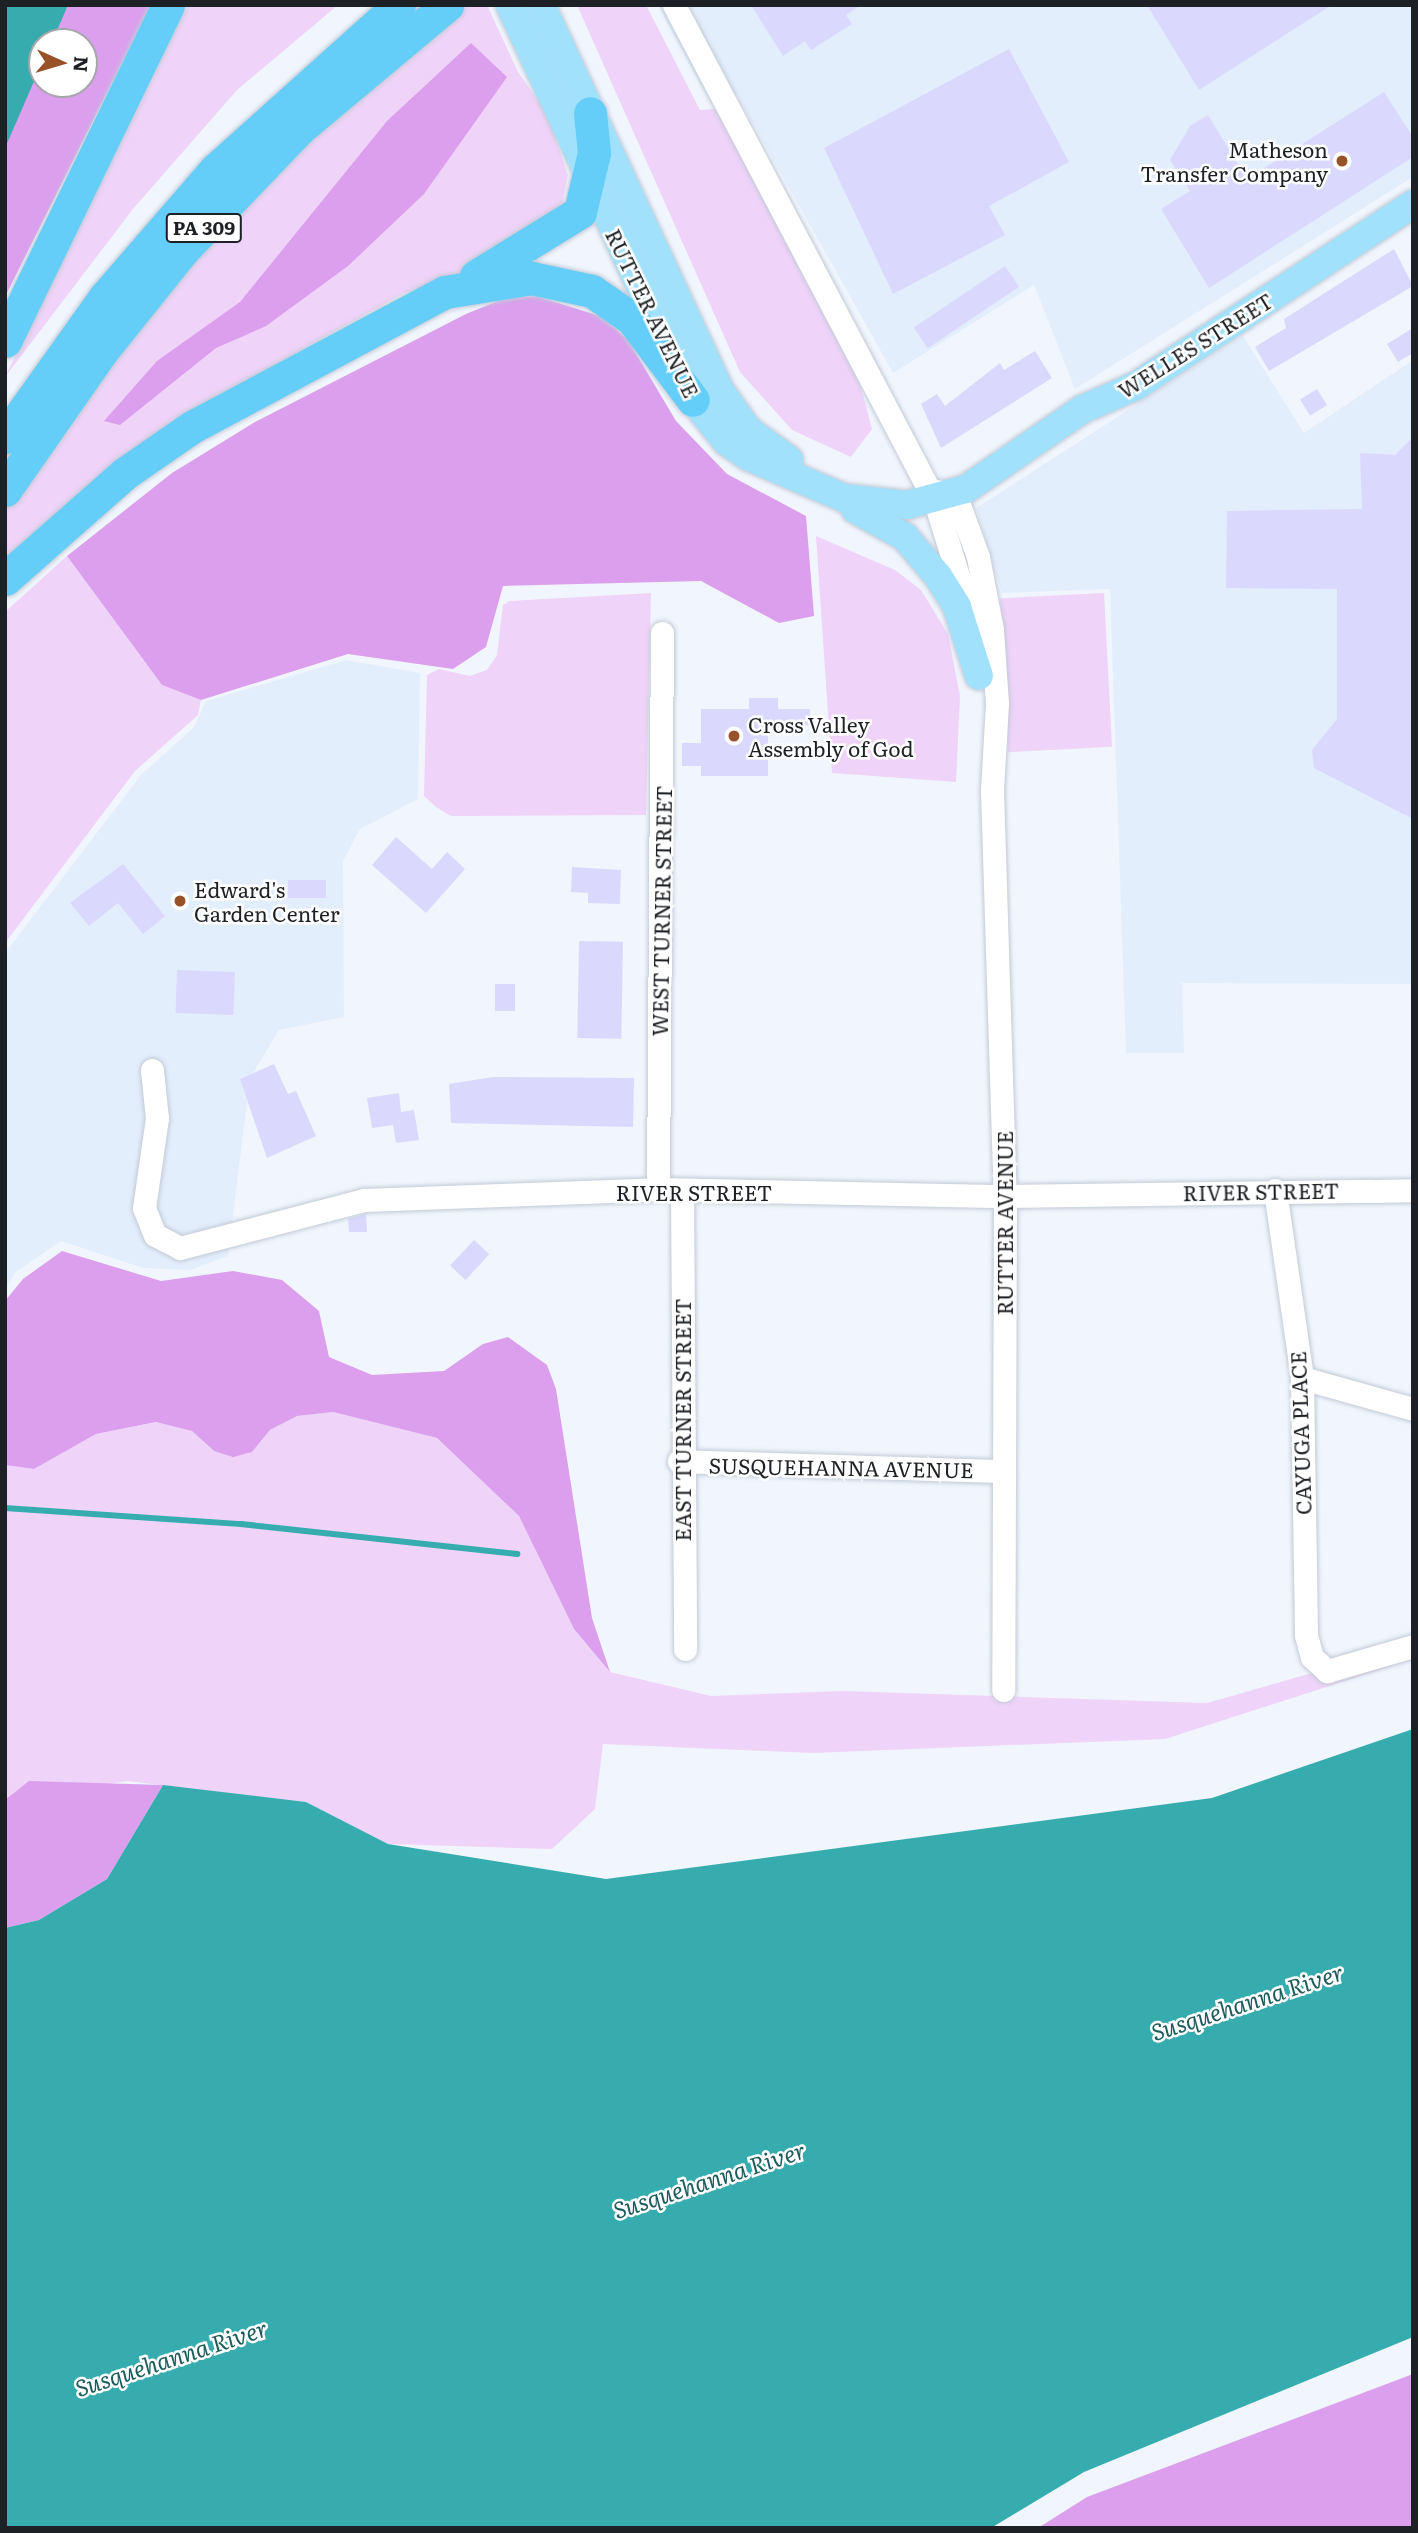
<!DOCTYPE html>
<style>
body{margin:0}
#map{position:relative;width:1418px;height:2533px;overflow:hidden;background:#f1f6fe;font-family:Literata,serif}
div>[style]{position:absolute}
.built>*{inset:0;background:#e3eefd}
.green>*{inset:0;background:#f0d3f9;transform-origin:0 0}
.forest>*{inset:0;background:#db9fee}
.water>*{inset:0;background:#37acaf}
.stream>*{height:6px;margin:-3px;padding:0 3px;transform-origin:3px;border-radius:3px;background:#37acaf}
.building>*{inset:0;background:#dad8fd;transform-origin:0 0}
.roads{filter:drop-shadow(0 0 2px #c2cad6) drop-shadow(0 0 2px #c2cad6)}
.minor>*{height:23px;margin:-11.5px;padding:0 11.5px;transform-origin:11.5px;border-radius:11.5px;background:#fff}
.major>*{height:28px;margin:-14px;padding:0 14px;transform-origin:14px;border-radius:14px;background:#a2e1fb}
.highway>*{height:33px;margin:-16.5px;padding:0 16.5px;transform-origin:16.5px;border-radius:16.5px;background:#64cdf8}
.dots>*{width:19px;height:19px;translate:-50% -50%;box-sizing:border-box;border:4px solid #fff;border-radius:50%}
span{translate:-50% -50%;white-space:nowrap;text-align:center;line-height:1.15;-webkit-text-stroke:5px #fff;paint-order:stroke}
.shield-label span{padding:2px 5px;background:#fff;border:2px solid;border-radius:5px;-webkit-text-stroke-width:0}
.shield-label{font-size:19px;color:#1d2024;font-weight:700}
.poi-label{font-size:21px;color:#1d2024}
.right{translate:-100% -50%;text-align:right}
.left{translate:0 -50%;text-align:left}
.street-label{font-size:21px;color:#1d2024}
.water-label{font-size:23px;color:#1c5c5d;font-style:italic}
.frame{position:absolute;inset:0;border:7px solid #1d2024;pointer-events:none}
.north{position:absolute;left:28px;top:28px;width:70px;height:70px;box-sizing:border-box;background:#fff;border:2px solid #a5a6a7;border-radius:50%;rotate:94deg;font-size:19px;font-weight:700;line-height:28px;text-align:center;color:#1d2024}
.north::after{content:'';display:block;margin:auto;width:24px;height:32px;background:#98522a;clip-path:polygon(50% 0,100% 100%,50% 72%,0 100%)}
</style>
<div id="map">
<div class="built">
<i style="clip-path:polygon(658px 5px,1413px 5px,1413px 177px,1075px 389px,1034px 285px,893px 373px,737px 95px,704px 91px)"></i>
<i style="clip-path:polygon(1243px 336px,1304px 433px,1413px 360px,1413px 984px,1182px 983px,1184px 1053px,1126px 1053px,1110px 589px,1002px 593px,976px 508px)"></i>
<i style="clip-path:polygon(346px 660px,420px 673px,418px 799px,360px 829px,343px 861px,344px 1017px,279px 1030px,250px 1078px,228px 1256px,190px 1270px,143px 1268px,61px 1241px,16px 1272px,5px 1289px,5px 953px,141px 775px,194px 727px,206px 701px)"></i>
</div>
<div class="green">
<i style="clip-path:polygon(188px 5px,338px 5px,237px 90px,133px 209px,5px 377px)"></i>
<i style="clip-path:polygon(470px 5px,487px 5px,518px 72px,547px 113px,568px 175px,562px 204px,467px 272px,402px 294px,200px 406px,5px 558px,5px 510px,108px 364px,210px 237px,405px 50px)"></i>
<i style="clip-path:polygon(577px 5px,646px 5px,700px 110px,716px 109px,860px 384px,872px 429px,851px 457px,792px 430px,740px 372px)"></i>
<i style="clip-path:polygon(816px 536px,895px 570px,921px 590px,948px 634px,960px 696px,956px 782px,832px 773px)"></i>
<i style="clip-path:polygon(67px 556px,162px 685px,201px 700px,198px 715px,135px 771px,5px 943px,5px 612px)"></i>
<i style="clip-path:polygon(651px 593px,646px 815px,451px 816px,436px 807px,424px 796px,427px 675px,439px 669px,470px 676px,487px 670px,497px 655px,503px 605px,509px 601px)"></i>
<i style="left:1104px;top:593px;width:154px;height:104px;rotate:87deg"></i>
<i style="clip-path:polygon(333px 1412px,437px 1438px,519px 1516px,574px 1629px,610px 1672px,711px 1696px,843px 1691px,1207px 1703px,1413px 1644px,1413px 1659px,1165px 1739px,813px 1753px,603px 1744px,595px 1809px,552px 1849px,388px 1844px,306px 1802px,127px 1781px,5px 1800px,5px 1465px,34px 1469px,96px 1434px,157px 1422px,192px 1431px,214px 1451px,252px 1452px,270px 1430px,297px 1416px)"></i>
</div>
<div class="forest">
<i style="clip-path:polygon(evenodd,5px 5px,151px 5px,5px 297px,5px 5px,42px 42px,84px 42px,84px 84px,42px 84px,42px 42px)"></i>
<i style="clip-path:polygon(471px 43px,507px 77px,424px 194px,348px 266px,266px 326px,216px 348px,120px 425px,104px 421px,157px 361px,240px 302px,387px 121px)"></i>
<i style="clip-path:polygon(536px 296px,603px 317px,628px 340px,676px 421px,727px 474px,806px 516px,814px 616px,779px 623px,701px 581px,503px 586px,486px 647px,453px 669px,348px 654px,201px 700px,162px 685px,67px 556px,172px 473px,255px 422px,466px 314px,505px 298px)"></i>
<i style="clip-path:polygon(62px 1251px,161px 1281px,233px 1271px,282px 1280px,319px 1311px,329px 1357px,372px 1375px,444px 1371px,483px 1344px,508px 1337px,547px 1365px,556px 1389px,592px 1618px,610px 1672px,574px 1629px,519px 1516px,437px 1438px,333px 1412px,297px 1416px,270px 1430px,252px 1452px,233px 1457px,214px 1451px,192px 1431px,156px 1422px,96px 1434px,34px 1469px,5px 1465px,5px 1301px,23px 1279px)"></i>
<i style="clip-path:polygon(29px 1781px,163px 1785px,107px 1879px,39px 1920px,5px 1928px,5px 1800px)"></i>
<i style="clip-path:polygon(1413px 2374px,1413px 2528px,1038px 2528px,1087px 2497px)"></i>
</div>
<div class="water">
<i style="clip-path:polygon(5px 5px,68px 5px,52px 42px,42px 42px,42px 63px,5px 148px)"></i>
<i style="clip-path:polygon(1413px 1729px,1413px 2337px,1084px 2472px,991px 2528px,5px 2528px,5px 1928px,39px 1920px,107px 1879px,163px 1785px,306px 1802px,388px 1844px,606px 1879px,1212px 1798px)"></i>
</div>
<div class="stream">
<i style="left:5px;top:1508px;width:237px;rotate:3.9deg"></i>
<i style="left:241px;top:1524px;width:278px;rotate:6.2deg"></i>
</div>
<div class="building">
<i style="clip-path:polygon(751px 5px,861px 5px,846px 15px,852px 24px,811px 50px,805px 41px,783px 56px)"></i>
<i style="clip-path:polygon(1147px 5px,1332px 5px,1199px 90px)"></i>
<i style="clip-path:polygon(1009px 49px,1069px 162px,989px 206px,1005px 235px,893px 294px,824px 148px)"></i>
<i style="clip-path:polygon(1384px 92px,1413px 137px,1413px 157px,1209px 288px,1161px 209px,1190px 191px,1170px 160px,1190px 126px,1208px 115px,1247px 179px)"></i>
<i style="clip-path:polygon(1394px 249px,1413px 286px,1269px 371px,1255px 347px,1286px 328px,1284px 319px)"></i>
<i style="left:1005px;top:266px;width:25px;height:110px;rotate:56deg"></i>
<i style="clip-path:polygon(1413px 328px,1413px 353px,1398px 362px,1387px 344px)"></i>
<i style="clip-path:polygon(1035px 351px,1052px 378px,941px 448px,921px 404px,937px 394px,945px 406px,1000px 363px,1004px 370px)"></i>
<i style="left:1317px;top:389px;width:19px;height:20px;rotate:58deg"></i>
<i style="clip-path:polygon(1413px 437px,1413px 819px,1314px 768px,1312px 750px,1337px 719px,1337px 589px,1226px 588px,1227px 511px,1362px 509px,1360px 453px,1395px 455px)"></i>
<i style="clip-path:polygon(749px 698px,778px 698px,778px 709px,810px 709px,810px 725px,768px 729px,768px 776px,701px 776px,701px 766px,682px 766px,682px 743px,701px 743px,701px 709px,749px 709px)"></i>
<i style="clip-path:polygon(396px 837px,432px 869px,447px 852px,465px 869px,426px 913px,372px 865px)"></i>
<i style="clip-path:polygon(123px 864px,165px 916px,143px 934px,118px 903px,89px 926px,70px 903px)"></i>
<i style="clip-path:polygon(572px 867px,621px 870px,620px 904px,588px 903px,588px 893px,571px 892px)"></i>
<i style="left:326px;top:880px;width:18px;height:38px;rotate:90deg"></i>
<i style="left:579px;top:941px;width:44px;height:97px;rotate:1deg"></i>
<i style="left:177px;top:970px;width:58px;height:43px;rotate:2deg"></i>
<i style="left:515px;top:984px;width:27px;height:20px;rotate:90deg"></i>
<i style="clip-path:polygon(274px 1064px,288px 1094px,296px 1091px,316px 1136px,267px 1158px,240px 1079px)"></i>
<i style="clip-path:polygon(493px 1077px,634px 1078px,633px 1127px,451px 1123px,449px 1084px)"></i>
<i style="clip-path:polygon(399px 1093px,401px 1112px,414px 1110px,419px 1140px,396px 1143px,393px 1125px,372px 1128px,367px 1098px)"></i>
<i style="clip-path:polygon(366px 1214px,367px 1232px,349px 1232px,348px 1219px)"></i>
<i style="left:474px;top:1240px;width:21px;height:35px;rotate:43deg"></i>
</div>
<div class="roads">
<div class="minor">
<i style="left:674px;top:5px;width:560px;rotate:62.25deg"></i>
<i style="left:935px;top:501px;width:133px;rotate:72.9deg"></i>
<i style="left:936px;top:491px;width:19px;rotate:9deg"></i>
<i style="left:955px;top:494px;width:67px;rotate:69.9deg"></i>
<i style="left:978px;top:557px;width:74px;rotate:79.1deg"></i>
<i style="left:992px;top:630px;width:73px;rotate:86.1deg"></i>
<i style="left:997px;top:703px;width:88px;rotate:93.3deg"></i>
<i style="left:992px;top:791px;width:405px;rotate:88.2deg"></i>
<i style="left:1005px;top:1196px;width:494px;rotate:90.2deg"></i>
<i style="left:152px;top:1070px;width:48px;rotate:84.1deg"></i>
<i style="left:157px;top:1118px;width:91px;rotate:98.2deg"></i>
<i style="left:144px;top:1208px;width:29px;rotate:68deg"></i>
<i style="left:155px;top:1235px;width:28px;rotate:27deg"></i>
<i style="left:180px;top:1248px;width:190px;rotate:-14.6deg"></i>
<i style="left:364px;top:1200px;width:294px;rotate:-2.1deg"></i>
<i style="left:658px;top:1189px;width:347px;rotate:1.2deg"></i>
<i style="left:1005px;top:1196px;width:408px;rotate:-0.8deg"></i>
<i style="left:658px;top:1189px;width:556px;rotate:-89.59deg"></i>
<i style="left:682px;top:1190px;width:459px;rotate:89.6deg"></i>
<i style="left:1275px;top:1190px;width:190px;rotate:81.8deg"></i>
<i style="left:1302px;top:1378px;width:257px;rotate:89.1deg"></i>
<i style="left:1306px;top:1635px;width:23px;rotate:75deg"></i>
<i style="left:1312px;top:1657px;width:21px;rotate:43deg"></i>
<i style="left:1327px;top:1671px;width:90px;rotate:-16.2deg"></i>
<i style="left:1302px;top:1378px;width:115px;rotate:15.6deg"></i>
<i style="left:679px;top:1461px;width:324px;rotate:1.8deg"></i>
</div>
<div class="major">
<i style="left:510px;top:5px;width:435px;rotate:65.1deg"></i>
<i style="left:693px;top:400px;width:54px;rotate:51deg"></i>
<i style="left:727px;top:442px;width:27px;rotate:34deg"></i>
<i style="left:749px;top:457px;width:103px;rotate:23.3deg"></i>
<i style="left:844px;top:498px;width:63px;rotate:6.3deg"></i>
<i style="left:907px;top:505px;width:61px;rotate:-15.2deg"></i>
<i style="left:966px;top:489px;width:142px;rotate:-34.4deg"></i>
<i style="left:1083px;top:409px;width:58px;rotate:-23.5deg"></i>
<i style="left:1136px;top:386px;width:331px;rotate:-33.3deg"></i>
<i style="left:541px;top:5px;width:423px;rotate:65.1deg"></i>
<i style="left:719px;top:389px;width:50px;rotate:54.7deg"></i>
<i style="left:748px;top:430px;width:51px;rotate:36.2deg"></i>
<i style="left:855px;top:509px;width:57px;rotate:29.2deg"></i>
<i style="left:905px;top:537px;width:51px;rotate:49.8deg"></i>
<i style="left:938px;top:576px;width:36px;rotate:58deg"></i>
<i style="left:957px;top:607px;width:72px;rotate:72.3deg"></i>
</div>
<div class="highway">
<i style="left:476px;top:276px;width:122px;rotate:-31.6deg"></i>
<i style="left:580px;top:212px;width:61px;rotate:-76.7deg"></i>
<i style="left:594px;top:153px;width:40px;rotate:-95.7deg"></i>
<i style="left:5px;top:341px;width:373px;rotate:-64.1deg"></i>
<i style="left:5px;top:437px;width:172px;rotate:-54.5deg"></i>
<i style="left:105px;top:297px;width:168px;rotate:-49.1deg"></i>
<i style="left:215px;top:170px;width:247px;rotate:-41.9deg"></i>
<i style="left:5px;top:490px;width:169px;rotate:-55.1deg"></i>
<i style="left:102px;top:351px;width:128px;rotate:-51.3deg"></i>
<i style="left:182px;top:251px;width:170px;rotate:-46.2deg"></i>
<i style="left:300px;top:128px;width:192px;rotate:-39.9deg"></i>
<i style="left:5px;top:579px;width:159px;rotate:-41.4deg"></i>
<i style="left:124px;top:474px;width:83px;rotate:-34.7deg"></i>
<i style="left:192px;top:427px;width:287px;rotate:-28.1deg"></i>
<i style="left:445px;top:292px;width:87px;rotate:-9.2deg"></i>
<i style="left:531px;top:278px;width:62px;rotate:12deg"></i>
<i style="left:592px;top:291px;width:49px;rotate:35deg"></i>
<i style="left:632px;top:319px;width:101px;rotate:53deg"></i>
</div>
</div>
<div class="dots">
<i style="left:1342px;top:161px;background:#98522a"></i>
<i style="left:734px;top:736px;background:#98522a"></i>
<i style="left:180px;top:901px;background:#98522a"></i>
</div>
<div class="shield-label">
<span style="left:204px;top:228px">PA 309</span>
</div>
<div class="poi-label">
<span class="right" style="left:1328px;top:161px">Matheson<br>Transfer Company</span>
<span class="left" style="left:748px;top:736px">Cross Valley<br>Assembly of God</span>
<span class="left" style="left:194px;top:901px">Edward's<br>Garden Center</span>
</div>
<div class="street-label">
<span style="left:653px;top:313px;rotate:64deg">RUTTER AVENUE</span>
<span style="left:1195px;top:345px;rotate:-32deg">WELLES STREET</span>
<span style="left:661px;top:911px;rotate:-89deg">WEST TURNER STREET</span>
<span style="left:1261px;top:1191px;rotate:-1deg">RIVER STREET</span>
<span style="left:694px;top:1192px">RIVER STREET</span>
<span style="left:1004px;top:1223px;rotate:-90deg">RUTTER AVENUE</span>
<span style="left:682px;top:1420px;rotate:-90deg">EAST TURNER STREET</span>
<span style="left:1300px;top:1433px;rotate:-92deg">CAYUGA PLACE</span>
<span style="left:841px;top:1467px;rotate:1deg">SUSQUEHANNA AVENUE</span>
</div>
<div class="water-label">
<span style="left:1247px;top:2001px;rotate:-18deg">Susquehanna River</span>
<span style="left:709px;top:2179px;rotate:-18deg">Susquehanna River</span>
<span style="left:171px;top:2357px;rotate:-18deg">Susquehanna River</span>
</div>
<div class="frame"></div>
<div class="north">N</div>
</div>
